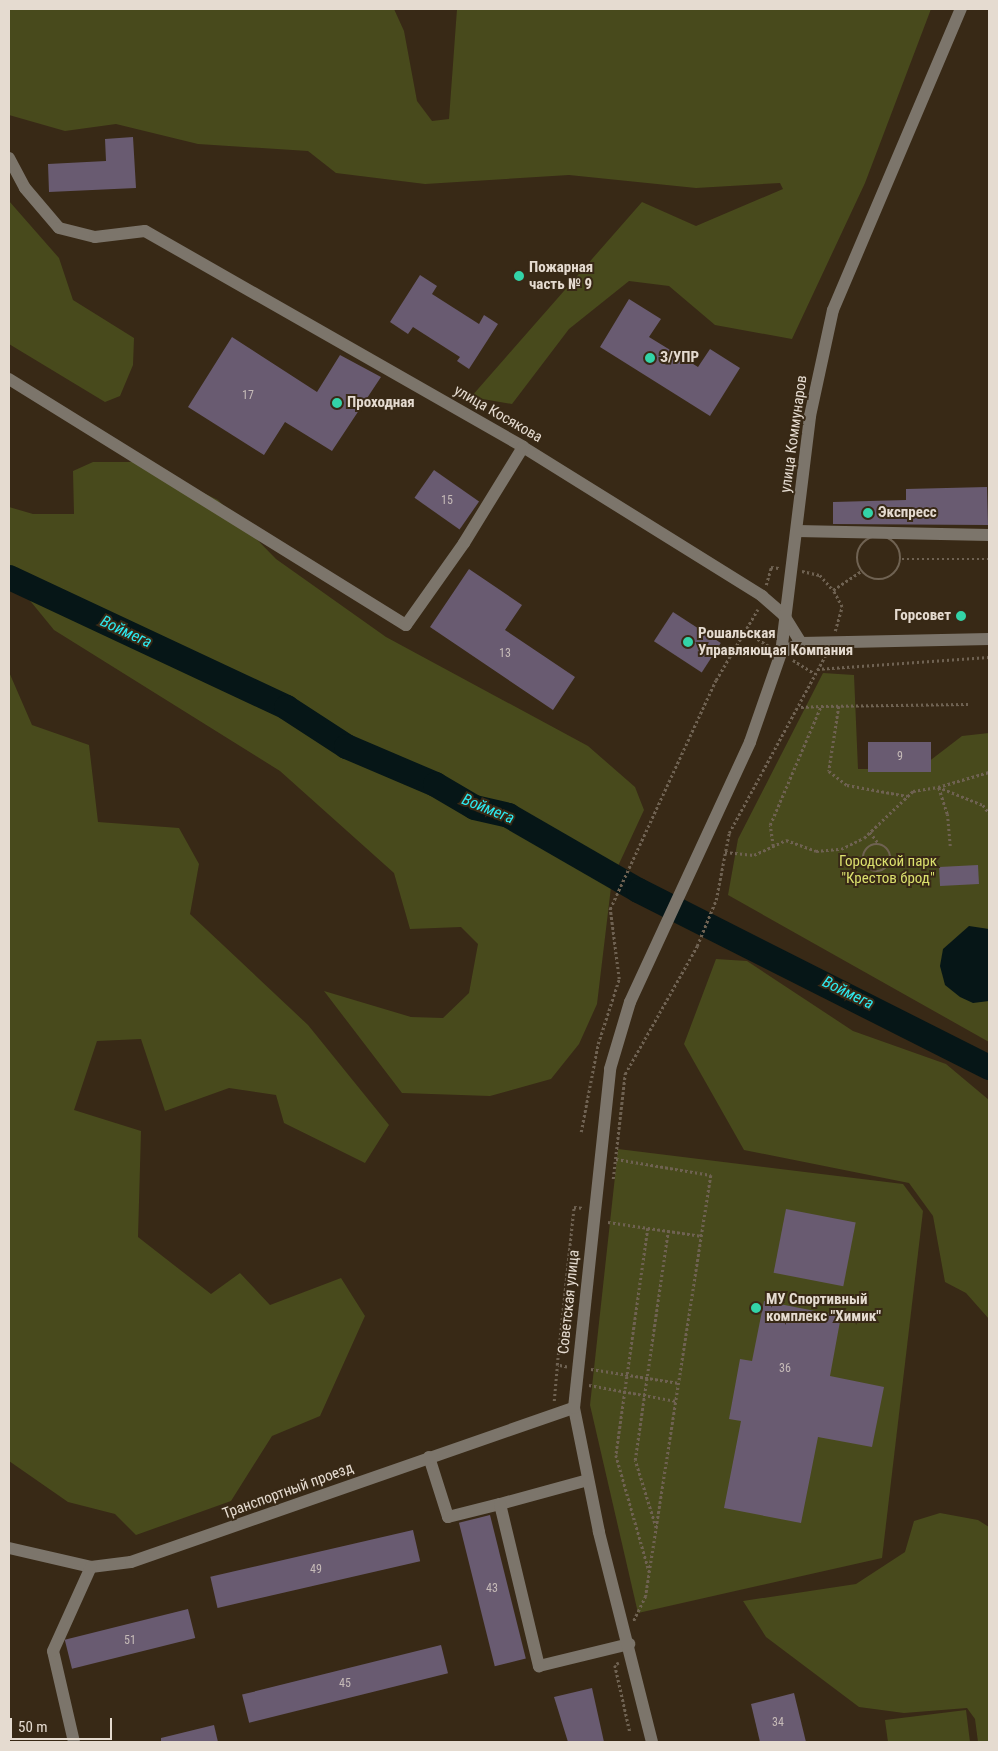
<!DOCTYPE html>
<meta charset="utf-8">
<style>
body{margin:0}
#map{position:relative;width:998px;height:1751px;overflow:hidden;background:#382916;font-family:"Roboto Condensed",sans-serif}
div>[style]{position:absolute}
.green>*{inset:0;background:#484a1c}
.water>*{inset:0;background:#061617}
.river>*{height:25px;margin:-12.5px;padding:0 12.5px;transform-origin:12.5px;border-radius:12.5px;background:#061617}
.building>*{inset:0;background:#695b71;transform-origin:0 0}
.path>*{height:2.5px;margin-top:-1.25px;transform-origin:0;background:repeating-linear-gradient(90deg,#6f6252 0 2.5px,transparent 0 5px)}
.path>.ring{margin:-1.25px;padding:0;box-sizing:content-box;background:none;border:2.5px solid #6f6252;border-radius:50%}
.minor>*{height:12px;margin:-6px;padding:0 6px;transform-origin:6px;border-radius:6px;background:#7c756b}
.dots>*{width:14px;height:14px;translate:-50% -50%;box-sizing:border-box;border:2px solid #382916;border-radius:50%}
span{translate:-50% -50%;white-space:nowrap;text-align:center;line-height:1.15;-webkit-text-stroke:4px #382916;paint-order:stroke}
.number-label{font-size:12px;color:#c6bbb8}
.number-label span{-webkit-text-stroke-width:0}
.poi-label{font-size:15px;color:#e5dbd0;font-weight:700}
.left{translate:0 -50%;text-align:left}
.right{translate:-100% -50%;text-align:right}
.street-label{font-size:15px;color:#e5dbd0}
.park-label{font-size:15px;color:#dbe06d}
.water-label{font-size:16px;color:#2debf1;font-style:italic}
.frame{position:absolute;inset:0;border:10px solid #e5dbd0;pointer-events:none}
.scale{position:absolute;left:10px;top:1718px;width:102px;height:22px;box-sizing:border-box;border:2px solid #e5dbd0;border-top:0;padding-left:6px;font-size:15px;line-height:18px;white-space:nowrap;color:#e5dbd0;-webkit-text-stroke:4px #382916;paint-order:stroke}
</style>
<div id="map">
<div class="green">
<i style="clip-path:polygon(9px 9px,394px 9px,404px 31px,417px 101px,432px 121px,449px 119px,457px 9px,931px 9px,865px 183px,792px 339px,715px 325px,669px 286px,629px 281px,569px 329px,512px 404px,471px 397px,642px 202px,696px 226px,783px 189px,780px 183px,696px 188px,569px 175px,425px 184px,336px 173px,308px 151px,198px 144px,116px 124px,65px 131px,9px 115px)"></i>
<i style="clip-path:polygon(9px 201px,59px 258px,73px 300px,134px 338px,133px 365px,120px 396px,105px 402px,9px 344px)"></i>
<i style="clip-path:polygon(93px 462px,139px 462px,218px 500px,276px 559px,386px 637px,588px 746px,635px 787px,644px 810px,612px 879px,597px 1004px,579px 1044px,551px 1079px,490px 1096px,402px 1093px,324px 991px,411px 1017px,443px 1018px,469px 993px,478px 944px,461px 927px,410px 929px,394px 873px,280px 771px,54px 630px,9px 575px,9px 507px,33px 514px,74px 514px,73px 471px)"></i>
<i style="clip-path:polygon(9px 672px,32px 725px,89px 745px,98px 822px,179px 828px,199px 864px,190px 914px,308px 1025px,389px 1125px,365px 1163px,284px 1123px,276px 1095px,229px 1088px,165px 1111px,141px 1039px,97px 1041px,74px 1110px,141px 1131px,138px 1237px,211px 1294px,240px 1273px,270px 1305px,341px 1278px,365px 1316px,320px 1416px,272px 1436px,231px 1501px,136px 1535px,115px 1514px,68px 1502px,9px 1461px)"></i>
<i style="clip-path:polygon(823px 673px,854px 675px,858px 769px,919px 769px,962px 736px,989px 733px,989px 1042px,728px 895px,738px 839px)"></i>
<i style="clip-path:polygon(716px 959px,747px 961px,853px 1031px,946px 1064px,989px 1100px,989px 1319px,966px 1293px,945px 1282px,933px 1216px,909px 1183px,744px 1150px,684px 1044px)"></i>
<i style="clip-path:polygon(618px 1149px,903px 1184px,923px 1211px,882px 1558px,638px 1613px,590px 1405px)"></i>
<i style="clip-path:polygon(940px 1513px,978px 1520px,989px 1527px,989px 1742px,978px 1742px,975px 1719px,967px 1708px,904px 1713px,859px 1707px,766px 1637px,743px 1601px,856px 1584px,905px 1552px,914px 1521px)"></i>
<i style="clip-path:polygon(966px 1710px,970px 1742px,888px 1742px,885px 1720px)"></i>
</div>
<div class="water">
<i style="clip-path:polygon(969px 926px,989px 929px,989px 1001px,973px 1003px,960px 997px,945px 985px,940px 966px,943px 949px)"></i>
</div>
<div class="river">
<i style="left:9px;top:577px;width:306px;rotate:25.1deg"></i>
<i style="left:286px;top:707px;width:72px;rotate:33deg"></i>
<i style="left:346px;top:746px;width:97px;rotate:23.1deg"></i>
<i style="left:435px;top:784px;width:45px;rotate:30.5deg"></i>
<i style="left:474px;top:807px;width:35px;rotate:13deg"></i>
<i style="left:508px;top:815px;width:150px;rotate:30deg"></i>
<i style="left:638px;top:890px;width:393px;rotate:26.8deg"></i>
</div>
<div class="building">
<i style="clip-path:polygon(133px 137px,136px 188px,49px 192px,48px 164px,106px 161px,105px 139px)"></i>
<i style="clip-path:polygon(420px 275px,437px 286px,432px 294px,479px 324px,484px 315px,498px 324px,469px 369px,457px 361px,460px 357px,413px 327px,408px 334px,390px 322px)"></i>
<i style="clip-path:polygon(629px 299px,661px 319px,649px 337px,698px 367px,710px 349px,740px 368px,710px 416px,600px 347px)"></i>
<i style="clip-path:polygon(232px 337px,317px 392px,340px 355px,381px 377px,332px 451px,285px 422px,264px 455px,188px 407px)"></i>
<i style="left:434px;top:470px;width:55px;height:34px;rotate:35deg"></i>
<i style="clip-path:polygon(987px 487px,988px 525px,833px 524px,833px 502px,906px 500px,906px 489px)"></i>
<i style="clip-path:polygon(469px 569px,522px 605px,505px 630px,575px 677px,553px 710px,430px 627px)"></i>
<i style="left:673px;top:612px;width:57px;height:35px;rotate:33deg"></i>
<i style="left:931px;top:742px;width:30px;height:63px;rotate:90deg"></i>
<i style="left:978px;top:865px;width:19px;height:39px;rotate:87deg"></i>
<i style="left:786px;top:1209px;width:71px;height:65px;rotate:11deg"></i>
<i style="clip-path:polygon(764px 1301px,841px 1316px,830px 1376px,884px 1387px,872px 1447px,818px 1437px,801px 1523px,724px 1508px,741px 1421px,729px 1419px,740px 1359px,752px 1361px)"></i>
<i style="left:490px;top:1515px;width:148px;height:32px;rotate:76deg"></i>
<i style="left:413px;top:1530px;width:32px;height:208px;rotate:77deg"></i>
<i style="left:188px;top:1609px;width:30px;height:127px;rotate:76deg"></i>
<i style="left:441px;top:1645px;width:29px;height:205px;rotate:76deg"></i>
<i style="clip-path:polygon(592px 1688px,604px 1742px,568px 1742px,554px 1697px)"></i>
<i style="clip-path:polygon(794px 1693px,806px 1742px,760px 1742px,751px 1704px)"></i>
<i style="clip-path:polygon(214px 1725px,218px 1742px,161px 1742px,161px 1738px)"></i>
</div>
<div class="path">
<i class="ring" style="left:857px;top:536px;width:41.5px;height:41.5px"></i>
<i style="left:902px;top:559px;width:87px"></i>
<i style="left:802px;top:571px;width:18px;rotate:13deg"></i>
<i style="left:820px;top:575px;width:20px;rotate:49deg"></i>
<i style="left:766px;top:585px;width:19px;rotate:-74deg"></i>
<i style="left:771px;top:567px;width:8px;rotate:7deg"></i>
<i style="left:745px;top:631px;width:28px;rotate:32deg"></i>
<i style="left:835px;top:631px;width:25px;rotate:-74deg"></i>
<i style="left:842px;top:607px;width:19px;rotate:-118deg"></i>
<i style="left:833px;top:590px;width:34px;rotate:-34deg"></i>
<i style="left:793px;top:660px;width:26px;rotate:32deg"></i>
<i style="left:817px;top:669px;width:172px;rotate:-4deg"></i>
<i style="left:839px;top:706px;width:66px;rotate:98.7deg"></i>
<i style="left:829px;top:771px;width:23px;rotate:38deg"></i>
<i style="left:847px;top:785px;width:61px;rotate:10.4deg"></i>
<i style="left:801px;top:707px;width:20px;rotate:-3deg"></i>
<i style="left:870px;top:832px;width:15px;rotate:53deg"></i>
<i class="ring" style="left:863px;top:844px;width:25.5px;height:25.5px"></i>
<i style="left:773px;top:846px;width:21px;rotate:-98deg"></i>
<i style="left:770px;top:825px;width:129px;rotate:-66.8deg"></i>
<i style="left:821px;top:706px;width:147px;rotate:-0.8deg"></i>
<i style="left:950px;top:846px;width:32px;rotate:-95deg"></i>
<i style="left:947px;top:814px;width:28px;rotate:-108deg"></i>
<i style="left:938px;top:787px;width:53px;rotate:-16.4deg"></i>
<i style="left:725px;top:852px;width:29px;rotate:6deg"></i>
<i style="left:754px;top:855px;width:35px;rotate:-25deg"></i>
<i style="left:786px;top:840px;width:32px;rotate:20deg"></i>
<i style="left:816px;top:851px;width:25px;rotate:-5deg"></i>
<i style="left:841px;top:849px;width:25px;rotate:-26deg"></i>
<i style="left:864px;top:838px;width:68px;rotate:-43.8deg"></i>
<i style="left:913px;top:791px;width:25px;rotate:-9deg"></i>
<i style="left:938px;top:787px;width:48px;rotate:21.8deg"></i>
<i style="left:983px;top:805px;width:10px;rotate:53deg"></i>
<i style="left:581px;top:1132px;width:90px;rotate:-79.1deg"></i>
<i style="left:598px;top:1044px;width:68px;rotate:-72.1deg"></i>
<i style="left:619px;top:979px;width:71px;rotate:-97.3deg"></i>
<i style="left:610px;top:909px;width:252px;rotate:-65.2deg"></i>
<i style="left:716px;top:680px;width:82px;rotate:-59.4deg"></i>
<i style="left:616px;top:1159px;width:96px;rotate:9.6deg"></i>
<i style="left:711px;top:1175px;width:426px;rotate:98.8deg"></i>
<i style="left:646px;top:1596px;width:28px;rotate:116deg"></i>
<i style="left:613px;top:1179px;width:106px;rotate:-83.5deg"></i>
<i style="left:625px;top:1074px;width:147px;rotate:-60.6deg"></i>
<i style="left:697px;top:946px;width:50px;rotate:-67.6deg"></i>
<i style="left:716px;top:900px;width:68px;rotate:-79deg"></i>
<i style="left:729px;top:833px;width:204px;rotate:-61.5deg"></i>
<i style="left:608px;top:1222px;width:95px;rotate:8.5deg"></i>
<i style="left:648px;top:1228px;width:229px;rotate:98deg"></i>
<i style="left:616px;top:1455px;width:121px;rotate:74.1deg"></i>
<i style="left:567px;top:1367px;width:10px;rotate:-169deg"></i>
<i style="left:557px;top:1365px;width:159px;rotate:-83.9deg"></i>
<i style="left:574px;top:1207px;width:10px;rotate:6deg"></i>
<i style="left:591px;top:1369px;width:89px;rotate:9deg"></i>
<i style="left:589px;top:1385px;width:88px;rotate:10.4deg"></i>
<i style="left:554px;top:1401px;width:36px;rotate:-85deg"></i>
<i style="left:656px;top:1528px;width:71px;rotate:-107.2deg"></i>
<i style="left:635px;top:1460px;width:231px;rotate:-81.8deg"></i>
<i style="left:619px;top:1663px;width:4px;rotate:153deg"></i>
<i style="left:615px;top:1665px;width:69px;rotate:77.4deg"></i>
</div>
<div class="minor">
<i style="left:9px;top:158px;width:34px;rotate:62deg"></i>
<i style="left:25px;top:188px;width:52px;rotate:49.6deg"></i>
<i style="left:59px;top:228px;width:37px;rotate:14deg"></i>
<i style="left:95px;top:237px;width:50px;rotate:-6.8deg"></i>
<i style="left:145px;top:231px;width:435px;rotate:29.7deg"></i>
<i style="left:523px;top:447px;width:282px;rotate:31.9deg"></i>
<i style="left:762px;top:596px;width:28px;rotate:41deg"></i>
<i style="left:783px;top:614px;width:34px;rotate:58deg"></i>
<i style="left:9px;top:379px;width:467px;rotate:31.8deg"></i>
<i style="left:406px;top:625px;width:100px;rotate:-54.7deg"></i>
<i style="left:464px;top:543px;width:113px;rotate:-58.4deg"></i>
<i style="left:797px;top:531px;width:192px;rotate:1.2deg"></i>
<i style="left:781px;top:653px;width:22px;rotate:-27deg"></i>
<i style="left:801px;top:643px;width:188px;rotate:-1.2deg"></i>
<i style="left:429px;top:1457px;width:63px;rotate:72.4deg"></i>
<i style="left:448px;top:1517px;width:54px;rotate:-14deg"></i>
<i style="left:588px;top:1480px;width:91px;rotate:164.7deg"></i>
<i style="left:500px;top:1504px;width:167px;rotate:76.5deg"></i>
<i style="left:539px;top:1666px;width:93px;rotate:-13.7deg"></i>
<i style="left:9px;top:1548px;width:84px;rotate:13deg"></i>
<i style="left:91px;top:1567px;width:40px;rotate:-7.1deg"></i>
<i style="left:131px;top:1562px;width:469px;rotate:-19.2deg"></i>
<i style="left:74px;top:1742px;width:93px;rotate:-103deg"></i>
<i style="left:53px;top:1651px;width:92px;rotate:-65.7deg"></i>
<i style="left:652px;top:1742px;width:217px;rotate:-104.2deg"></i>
<i style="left:599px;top:1532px;width:126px;rotate:-101.4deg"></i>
<i style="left:574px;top:1408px;width:341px;rotate:-83.9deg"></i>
<i style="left:610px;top:1069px;width:70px;rotate:-73.4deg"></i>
<i style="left:630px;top:1002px;width:286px;rotate:-65.2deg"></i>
<i style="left:750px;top:742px;width:94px;rotate:-70.8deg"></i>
<i style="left:781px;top:653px;width:239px;rotate:-83deg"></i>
<i style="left:810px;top:416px;width:108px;rotate:-77.8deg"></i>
<i style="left:833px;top:310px;width:327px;rotate:-67deg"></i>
</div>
<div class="dots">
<i style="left:519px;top:276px;background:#33d4a8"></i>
<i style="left:650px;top:358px;background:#33d4a8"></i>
<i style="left:337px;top:403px;background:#33d4a8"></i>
<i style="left:868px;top:513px;background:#33d4a8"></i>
<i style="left:961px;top:616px;background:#33d4a8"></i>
<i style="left:688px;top:642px;background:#33d4a8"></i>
<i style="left:756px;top:1308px;background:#33d4a8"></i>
</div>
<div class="number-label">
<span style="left:248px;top:396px">17</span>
<span style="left:447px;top:501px">15</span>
<span style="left:505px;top:654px">13</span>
<span style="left:900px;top:757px">9</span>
<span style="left:785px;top:1369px">36</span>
<span style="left:316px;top:1570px">49</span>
<span style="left:492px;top:1589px">43</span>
<span style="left:130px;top:1641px">51</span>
<span style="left:345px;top:1684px">45</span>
<span style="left:778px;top:1723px">34</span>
</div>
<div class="poi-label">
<span class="left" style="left:529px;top:276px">Пожарная<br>часть № 9</span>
<span class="left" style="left:660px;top:358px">З/УПР</span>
<span class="left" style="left:347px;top:403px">Проходная</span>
<span class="left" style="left:878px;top:513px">Экспресс</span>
<span class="right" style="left:951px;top:616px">Горсовет</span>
<span class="left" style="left:698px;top:642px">Рошальская<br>Управляющая Компания</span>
<span class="left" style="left:766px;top:1308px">МУ Спортивный<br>комплекс "Химик"</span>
</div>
<div class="street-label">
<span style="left:498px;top:414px;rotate:30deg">улица Косякова</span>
<span style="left:794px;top:434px;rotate:-82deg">улица Коммунаров</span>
<span style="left:569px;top:1302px;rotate:-84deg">Советская улица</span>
<span style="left:288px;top:1491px;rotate:-20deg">Транспортный проезд</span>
</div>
<div class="park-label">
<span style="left:888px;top:870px">Городской парк<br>"Крестов брод"</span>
</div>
<div class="water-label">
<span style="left:126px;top:632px;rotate:25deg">Воймега</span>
<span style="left:488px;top:809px;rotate:22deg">Воймега</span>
<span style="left:848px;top:993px;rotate:26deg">Воймега</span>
</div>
<div class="frame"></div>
<div class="scale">50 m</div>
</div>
